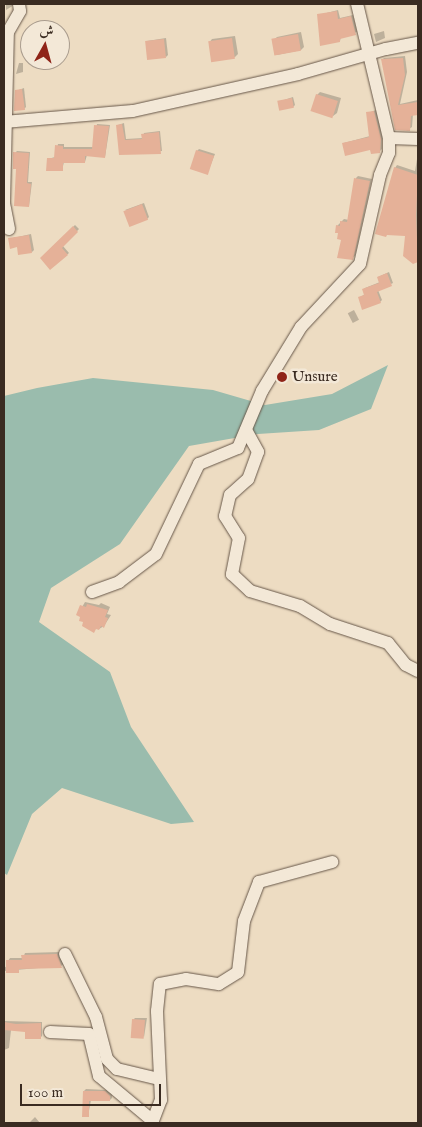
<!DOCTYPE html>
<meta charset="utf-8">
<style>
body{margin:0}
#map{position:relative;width:422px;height:1127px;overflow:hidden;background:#eddcc2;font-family:"IM FELL English",Amiri,serif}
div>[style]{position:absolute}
.water>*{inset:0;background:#9abcad}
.shadow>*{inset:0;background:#0003;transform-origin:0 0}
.building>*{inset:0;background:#e5b198;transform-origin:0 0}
.roads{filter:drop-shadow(0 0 1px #675749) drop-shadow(0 0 1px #675749)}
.minor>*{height:12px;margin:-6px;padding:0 6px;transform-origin:6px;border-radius:6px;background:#f3e8d7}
.dots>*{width:14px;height:14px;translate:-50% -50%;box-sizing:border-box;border:2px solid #f3e8d7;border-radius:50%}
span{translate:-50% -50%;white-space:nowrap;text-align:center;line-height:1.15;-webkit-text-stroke:5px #f3e8d7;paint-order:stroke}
.poi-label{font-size:15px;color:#3a2b21}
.left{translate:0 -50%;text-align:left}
.frame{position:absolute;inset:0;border:5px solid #3a2b21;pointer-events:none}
.north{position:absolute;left:20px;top:20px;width:50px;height:50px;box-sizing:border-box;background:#f3e8d7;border:1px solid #a99c8e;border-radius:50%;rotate:7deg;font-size:14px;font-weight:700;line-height:20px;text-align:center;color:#3a2b21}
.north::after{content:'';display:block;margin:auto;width:18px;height:22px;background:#8f2418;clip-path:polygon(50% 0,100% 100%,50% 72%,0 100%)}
.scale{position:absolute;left:20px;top:1084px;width:141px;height:22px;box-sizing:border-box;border:2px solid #3a2b21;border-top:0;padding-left:6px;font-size:15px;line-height:18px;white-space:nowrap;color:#3a2b21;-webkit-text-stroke:4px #f3e8d7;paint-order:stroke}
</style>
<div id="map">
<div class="water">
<i style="clip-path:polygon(388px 365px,371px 409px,319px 430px,258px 434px,189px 446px,120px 544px,51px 588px,39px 622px,110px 672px,131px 727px,194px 822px,171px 824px,62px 788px,32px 814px,7px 875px,4px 873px,4px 396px,37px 388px,93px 378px,213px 390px,265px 405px,332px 394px)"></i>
</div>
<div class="shadow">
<i style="clip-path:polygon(6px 4px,14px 4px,14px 5px,6px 10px)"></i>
<i style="clip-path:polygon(338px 10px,340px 18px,353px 15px,357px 32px,341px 37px,340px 41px,319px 15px)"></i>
<i style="clip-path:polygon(384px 31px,385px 38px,376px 42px,374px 34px)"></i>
<i style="clip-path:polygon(301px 32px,304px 47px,301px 50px,277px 55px,274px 40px,277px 37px)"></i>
<i style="clip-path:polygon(235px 36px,238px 54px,235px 57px,212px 61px,209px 43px,212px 39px)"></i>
<i style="clip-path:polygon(166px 38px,168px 55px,166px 57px,147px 41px)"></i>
<i style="clip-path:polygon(405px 56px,407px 72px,400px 104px,418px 100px,418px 113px,413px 114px,412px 127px,409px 129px,396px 129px,382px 60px,384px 58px)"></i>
<i style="clip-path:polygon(19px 63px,23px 63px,23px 72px,16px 74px)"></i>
<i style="clip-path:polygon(24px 88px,26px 107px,24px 109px,16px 91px)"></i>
<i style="clip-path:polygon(320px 92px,341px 98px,337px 113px,333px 116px,317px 95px)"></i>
<i style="clip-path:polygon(293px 97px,295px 105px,293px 107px,278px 102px)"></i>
<i style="clip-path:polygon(376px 110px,382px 136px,382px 149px,380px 151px,344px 143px,370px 136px,368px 113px)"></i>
<i style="clip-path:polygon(124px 123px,126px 139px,143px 138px,144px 133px,160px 131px,162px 151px,120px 154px,118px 125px)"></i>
<i style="clip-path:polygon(97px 124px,110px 125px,105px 157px,87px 155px,85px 162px,64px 162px,62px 170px,48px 159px,55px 157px,58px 144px,64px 144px,64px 147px,93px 147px)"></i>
<i style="clip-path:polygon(199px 149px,215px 154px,207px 174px,197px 151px)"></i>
<i style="clip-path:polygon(17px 151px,30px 152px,28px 182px,32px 182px,29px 206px,18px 168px,15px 153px)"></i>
<i style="clip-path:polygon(418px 153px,418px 260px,413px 263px,395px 168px,397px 165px,415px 171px)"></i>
<i style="clip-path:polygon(358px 176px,372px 179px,355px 256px,352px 258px,337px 226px,344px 219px,349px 220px,356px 178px)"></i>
<i style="clip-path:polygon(144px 203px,149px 217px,147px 219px,125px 210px)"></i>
<i style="clip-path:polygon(75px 225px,79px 229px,63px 246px,69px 253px,50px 268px,41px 258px)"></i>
<i style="clip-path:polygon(31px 234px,34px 250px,32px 252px,18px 246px,9px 239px)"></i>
<i style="clip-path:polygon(389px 272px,393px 283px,378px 290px,382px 300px,380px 302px,359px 298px,365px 294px,364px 289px,365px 288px,380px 282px,378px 277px)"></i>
<i style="left:354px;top:310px;width:11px;height:7px;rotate:63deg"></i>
<i style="clip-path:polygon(286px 370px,285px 382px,284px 382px,280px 380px)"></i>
<i style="clip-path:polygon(85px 602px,99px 605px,101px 603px,110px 607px,107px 614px,111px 615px,104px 626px,99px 629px,85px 622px,82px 616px,78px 614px)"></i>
<i style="clip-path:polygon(60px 952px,64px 964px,61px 966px,4px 971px,4px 966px,7px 968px,8px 961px,10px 958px,23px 958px,25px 953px)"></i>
<i style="clip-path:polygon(135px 1018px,147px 1018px,144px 1037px,133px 1020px)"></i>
<i style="clip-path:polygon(4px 1021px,42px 1022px,42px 1036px,40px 1038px,26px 1031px,11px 1030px,9px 1048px,4px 1050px)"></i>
<i style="clip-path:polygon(86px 1089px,107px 1090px,112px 1094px,112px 1098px,110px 1100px,91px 1100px,88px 1116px,84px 1091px)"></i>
<i style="clip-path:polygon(35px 1117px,40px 1123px,28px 1123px,30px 1122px)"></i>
</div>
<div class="building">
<i style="clip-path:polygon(337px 11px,338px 19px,351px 16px,356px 35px,340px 39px,340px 42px,320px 46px,317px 14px)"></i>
<i style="left:298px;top:34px;width:17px;height:27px;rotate:80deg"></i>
<i style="left:232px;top:38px;width:21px;height:24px;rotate:82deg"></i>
<i style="left:164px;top:39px;width:19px;height:19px;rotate:84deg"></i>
<i style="clip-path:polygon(403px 58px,405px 75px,398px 105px,418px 102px,418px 115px,411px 116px,410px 131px,395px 130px,381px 59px)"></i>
<i style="clip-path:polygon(22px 89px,25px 110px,14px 111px,15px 90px)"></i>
<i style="left:316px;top:94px;width:23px;height:18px;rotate:18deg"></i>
<i style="left:292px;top:98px;width:10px;height:15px;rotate:79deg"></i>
<i style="clip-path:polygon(374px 111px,381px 139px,380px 153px,371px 154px,370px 150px,345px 156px,342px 143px,369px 137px,366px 112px)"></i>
<i style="clip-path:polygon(122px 124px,125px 140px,142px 139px,141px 134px,159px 132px,161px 154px,119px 155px,116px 125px)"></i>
<i style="clip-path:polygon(94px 125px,109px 126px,105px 158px,85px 156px,85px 163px,63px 163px,63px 171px,46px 171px,47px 158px,54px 158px,55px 145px,63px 146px,63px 149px,92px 149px)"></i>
<i style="left:196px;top:150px;width:19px;height:20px;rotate:18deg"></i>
<i style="clip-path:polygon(13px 152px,29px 153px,27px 183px,31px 184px,29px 207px,14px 206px,16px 169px,13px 169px)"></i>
<i style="clip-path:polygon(394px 167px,418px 175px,416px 215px,418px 262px,413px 264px,403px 256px,405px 236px,387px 235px,386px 237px,375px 234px)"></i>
<i style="clip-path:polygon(354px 178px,370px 181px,353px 260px,337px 258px,341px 240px,337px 239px,338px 233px,335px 233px,336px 225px,340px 226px,340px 221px,347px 222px)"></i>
<i style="left:142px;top:204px;width:17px;height:20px;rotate:69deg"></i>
<i style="clip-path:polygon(73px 226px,78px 232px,62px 248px,68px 255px,50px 270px,40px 258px)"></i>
<i style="clip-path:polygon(29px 235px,32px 253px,18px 255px,17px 247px,10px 249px,8px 238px)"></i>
<i style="clip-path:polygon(387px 273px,392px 286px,377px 292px,381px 303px,362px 310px,358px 297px,364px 295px,362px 289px,379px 283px,377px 277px)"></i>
<i style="clip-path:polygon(87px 604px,108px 610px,105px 617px,108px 618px,104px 628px,101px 626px,99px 630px,96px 629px,94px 633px,82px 626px,83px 622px,79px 621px,80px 617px,76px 615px,80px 605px,86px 607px)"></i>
<i style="clip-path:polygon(57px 954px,62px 968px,19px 969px,19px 973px,6px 973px,6px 960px,22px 960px,21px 955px)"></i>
<i style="left:132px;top:1019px;width:13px;height:19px;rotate:4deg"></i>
<i style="clip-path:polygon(4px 1022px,16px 1024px,41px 1023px,41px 1039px,25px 1039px,25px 1032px,4px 1030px)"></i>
<i style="clip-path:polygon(83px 1091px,105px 1091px,110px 1096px,110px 1101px,89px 1101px,89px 1117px,82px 1117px)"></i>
</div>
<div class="roads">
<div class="minor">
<i style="left:4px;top:122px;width:129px;rotate:-4.9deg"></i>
<i style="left:133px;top:111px;width:169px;rotate:-12.6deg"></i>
<i style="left:298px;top:74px;width:91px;rotate:-15.9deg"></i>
<i style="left:386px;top:49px;width:33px;rotate:-11deg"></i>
<i style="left:389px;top:138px;width:29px;rotate:2deg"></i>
<i style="left:9px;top:229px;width:26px;rotate:-101deg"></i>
<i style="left:4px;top:203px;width:171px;rotate:-88.7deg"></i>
<i style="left:8px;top:32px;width:24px;rotate:-60deg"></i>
<i style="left:20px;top:11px;width:7px;rotate:-98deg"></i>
<i style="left:246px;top:430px;width:25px;rotate:61deg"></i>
<i style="left:258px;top:452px;width:29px;rotate:110deg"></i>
<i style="left:248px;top:479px;width:24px;rotate:138deg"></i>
<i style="left:230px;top:495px;width:22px;rotate:103deg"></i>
<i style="left:225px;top:516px;width:26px;rotate:58deg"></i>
<i style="left:239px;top:538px;width:37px;rotate:101deg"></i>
<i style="left:232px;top:574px;width:25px;rotate:43deg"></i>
<i style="left:250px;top:591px;width:52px;rotate:16.7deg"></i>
<i style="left:300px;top:606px;width:35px;rotate:31deg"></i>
<i style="left:330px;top:624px;width:61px;rotate:18.1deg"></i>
<i style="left:388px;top:643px;width:28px;rotate:51deg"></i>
<i style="left:406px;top:665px;width:13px;rotate:27deg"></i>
<i style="left:92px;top:592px;width:29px;rotate:-20deg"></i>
<i style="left:119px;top:582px;width:46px;rotate:-37.1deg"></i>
<i style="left:156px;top:554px;width:100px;rotate:-64.5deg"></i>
<i style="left:199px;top:464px;width:42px;rotate:-22.3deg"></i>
<i style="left:238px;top:448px;width:62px;rotate:-67.2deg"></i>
<i style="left:262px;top:391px;width:75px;rotate:-58.6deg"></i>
<i style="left:301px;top:327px;width:86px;rotate:-46.9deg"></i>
<i style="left:360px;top:264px;width:91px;rotate:-77.3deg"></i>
<i style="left:380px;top:175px;width:24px;rotate:-68deg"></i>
<i style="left:389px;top:153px;width:15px;rotate:-90deg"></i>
<i style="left:389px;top:138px;width:138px;rotate:-103.4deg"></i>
<i style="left:65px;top:954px;width:70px;rotate:63.8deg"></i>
<i style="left:96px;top:1017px;width:43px;rotate:75.3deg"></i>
<i style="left:107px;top:1059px;width:14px;rotate:45deg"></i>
<i style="left:117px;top:1069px;width:43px;rotate:13.4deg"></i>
<i style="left:50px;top:1032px;width:39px;rotate:3deg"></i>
<i style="left:89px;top:1034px;width:43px;rotate:76.6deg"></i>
<i style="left:99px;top:1076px;width:70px;rotate:39.8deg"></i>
<i style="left:152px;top:1123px;width:25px;rotate:-69deg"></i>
<i style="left:161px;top:1100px;width:89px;rotate:-92.6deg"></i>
<i style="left:157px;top:1011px;width:27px;rotate:-84deg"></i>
<i style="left:160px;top:984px;width:26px;rotate:-11deg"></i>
<i style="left:186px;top:979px;width:33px;rotate:9deg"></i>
<i style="left:219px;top:984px;width:22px;rotate:-32deg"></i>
<i style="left:238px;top:972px;width:51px;rotate:-83.3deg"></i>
<i style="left:244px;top:921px;width:42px;rotate:-69deg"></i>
<i style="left:259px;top:882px;width:76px;rotate:-15.3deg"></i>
</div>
</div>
<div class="dots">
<i style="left:282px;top:377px;background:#8f2418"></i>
</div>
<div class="poi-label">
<span class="left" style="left:292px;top:377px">Unsure</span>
</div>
<div class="frame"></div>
<div class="north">ش</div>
<div class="scale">100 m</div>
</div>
